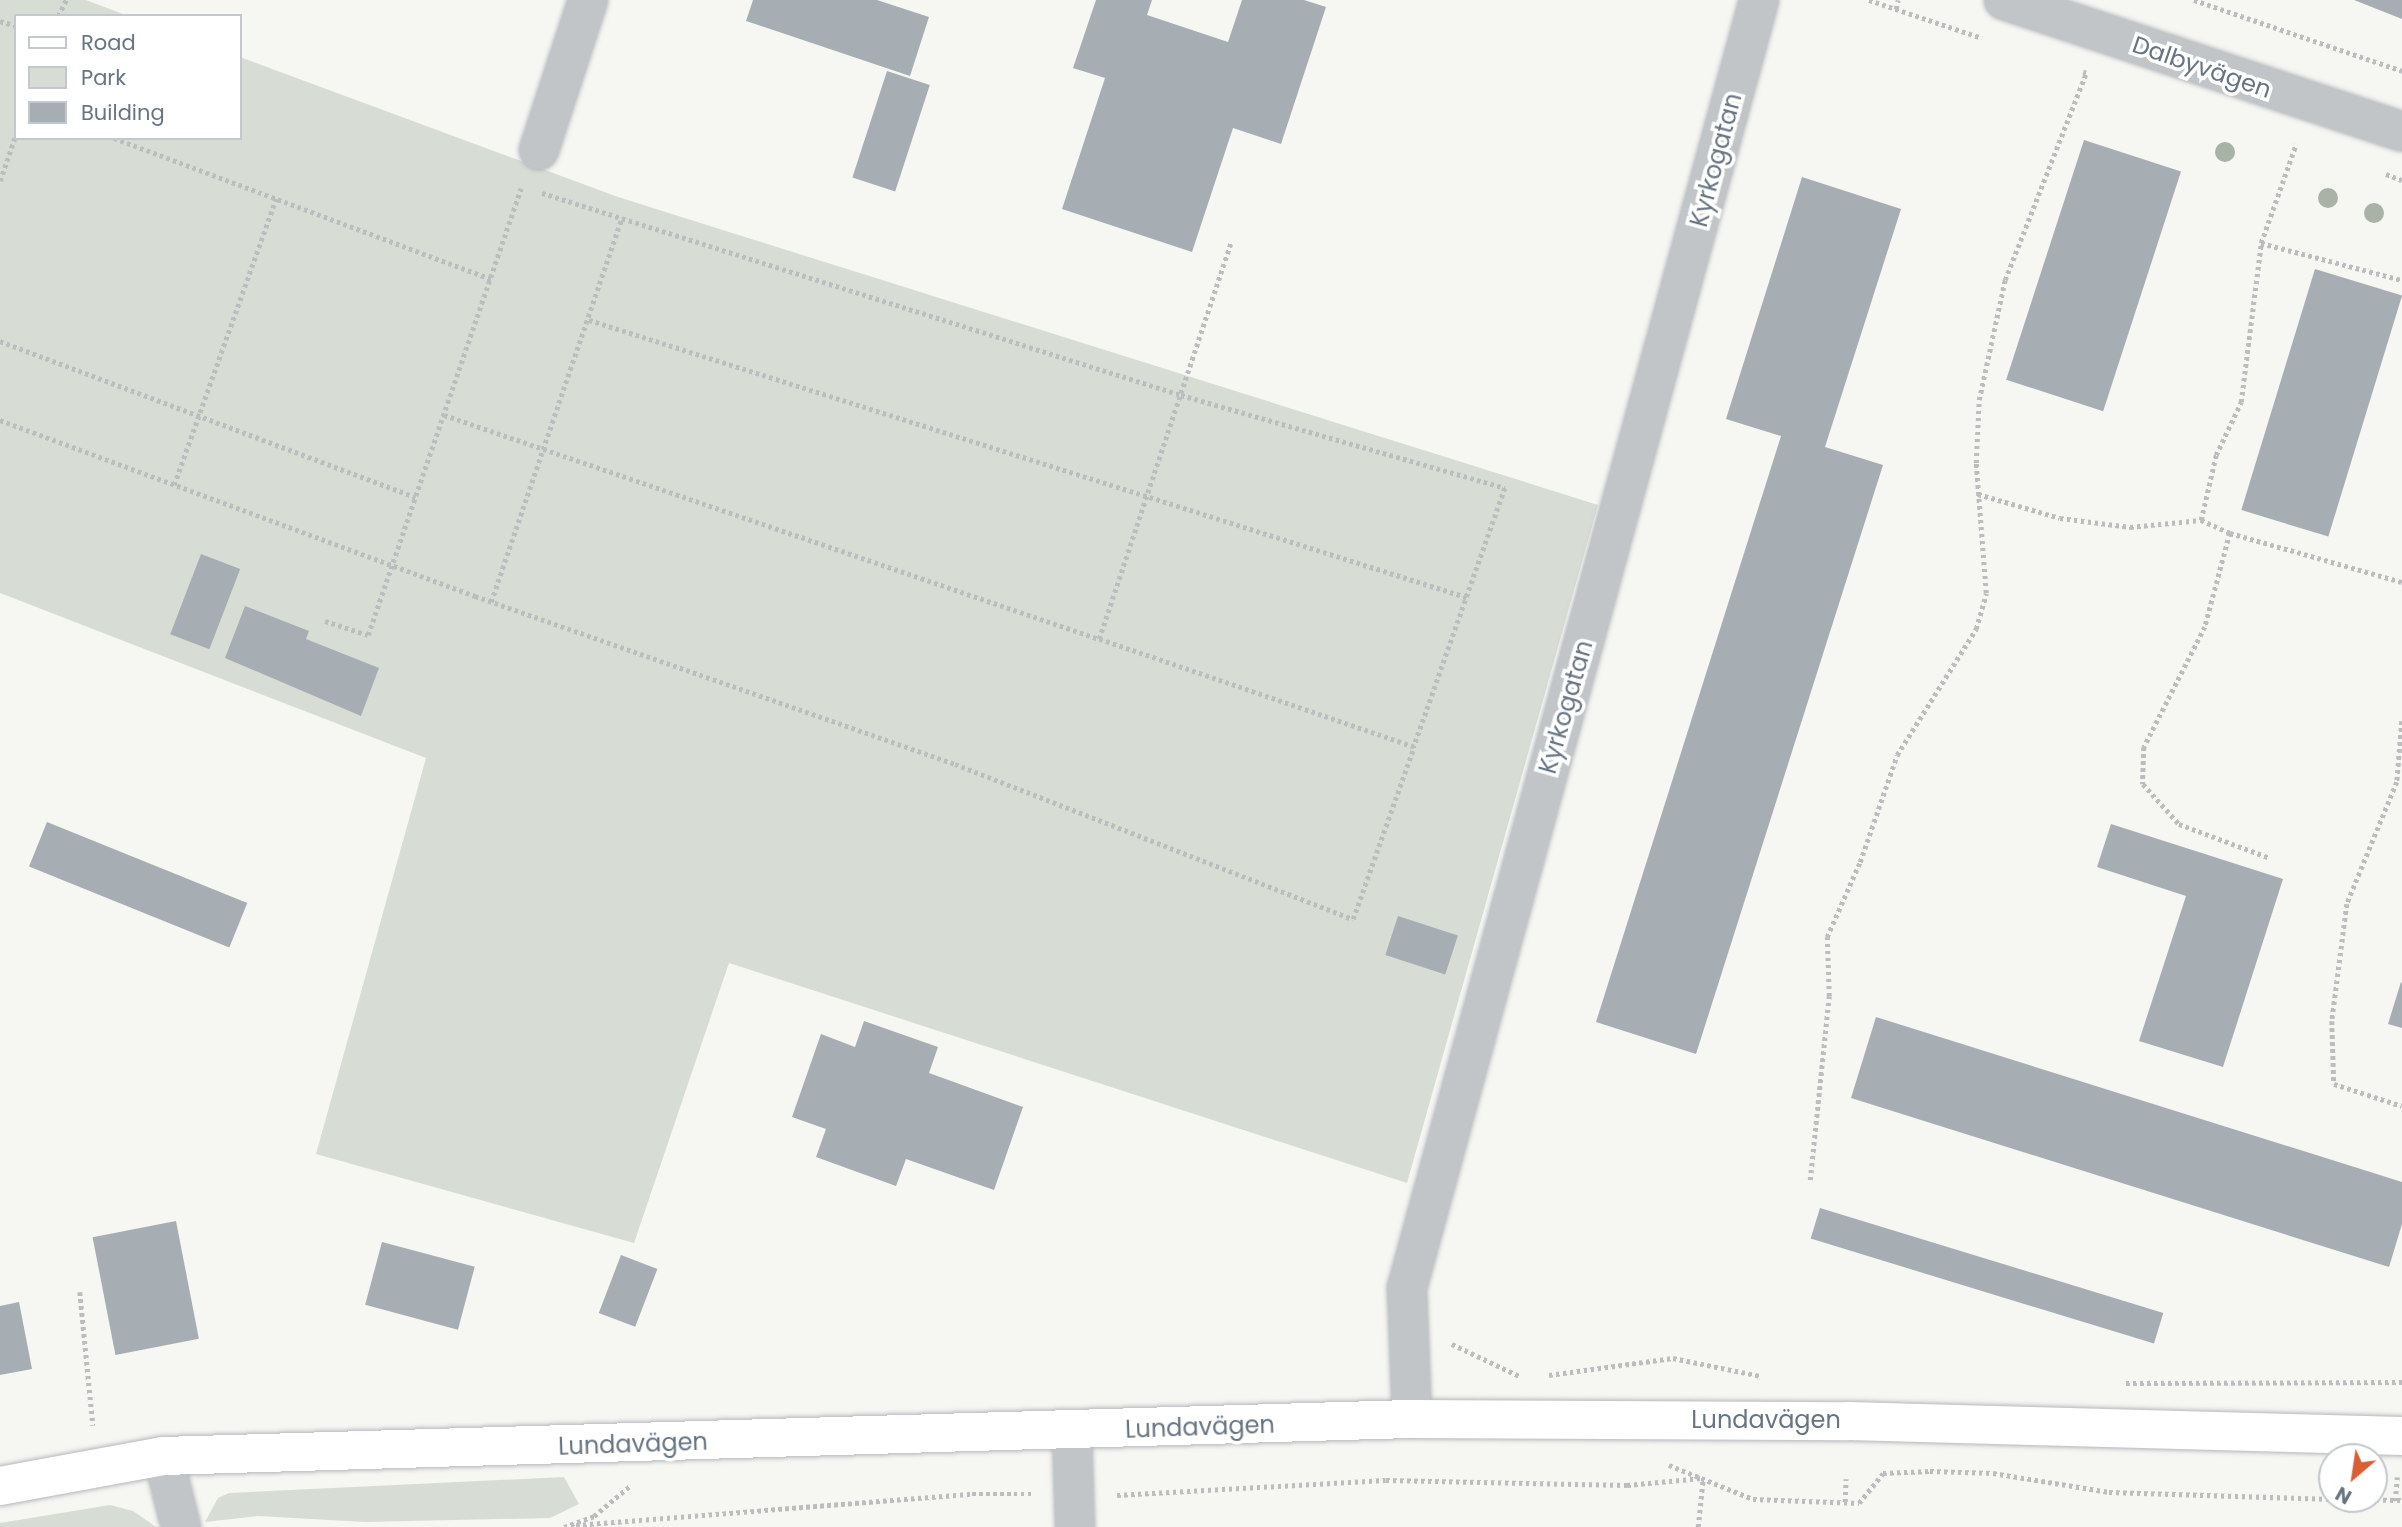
<!DOCTYPE html>
<meta charset="utf-8">
<style>
body{margin:0}
#map{position:relative;width:2402px;height:1527px;overflow:hidden;background:#f6f6f3;font-family:Poppins,sans-serif}
div>[style]{position:absolute}
.green>*{inset:0;background:#d7ddd4}
.building>*{inset:0;background:#a7aeb3;transform-origin:0 0}
.path>*{height:4.5px;margin-top:-2.25px;transform-origin:0;background:repeating-linear-gradient(90deg,#bbbdbf 0 3.5px,transparent 0 7px)}
.roads{filter:drop-shadow(0 0 2px #b5b8bc) drop-shadow(0 0 2px #b5b8bc)}
.minor>*{height:38px;margin:-19px;padding:0 19px;transform-origin:19px;border-radius:19px;background:#c1c5c8}
.major>*{height:38px;margin:-19px;padding:0 19px;transform-origin:19px;border-radius:19px;background:#fff}
.trees>*{width:20px;height:20px;margin:-10px;border-radius:50%;background:#a8b2a5}
span{translate:-50% -50%;white-space:nowrap;text-align:center;line-height:1.15;-webkit-text-stroke:7px #fff;paint-order:stroke}
.street-label{font-size:24px;color:#677582}
.legend{position:absolute;left:14px;top:14px;width:228px;height:126px;box-sizing:border-box;background:#fff;border:2px solid #c2c8cd;margin:0;padding:9px 12px;list-style:none;font-size:21px;color:#677582}
.legend li{display:flex;align-items:center;gap:14px;height:35px}
.legend b{width:35px;border:2px solid #c2c8cd}
.north{position:absolute;left:2318px;top:1443px;width:70px;height:70px;box-sizing:border-box;background:#fff;border:2px solid #c2c8cd;border-radius:50%;rotate:209deg;font-size:19px;font-weight:700;line-height:28px;text-align:center;color:#677582}
.north::after{content:'';display:block;margin:auto;width:24px;height:32px;background:#d75f32;clip-path:polygon(50% 0,100% 100%,50% 72%,0 100%)}
</style>
<div id="map">
<div class="green">
<i style="clip-path:polygon(0 0,86px 0,128px 16px,16px 16px,16px 138px,240px 138px,240px 57px,618px 197px,1598px 505px,1407px 1183px,729px 963px,634px 1243px,316px 1154px,426px 758px,0 593px)"></i>
<i style="clip-path:polygon(564px 1477px,579px 1504px,550px 1518px,365px 1522px,258px 1516px,205px 1522px,218px 1498px,229px 1493px)"></i>
<i style="clip-path:polygon(110px 1505px,133px 1511px,156px 1527px,0 1527px,0 1523px)"></i>
</div>
<div class="building">
<i style="clip-path:polygon(753px 0,877px 0,929px 17px,910px 76px,746px 21px)"></i>
<i style="clip-path:polygon(1096px 0,1152px 0,1147px 15px,1228px 42px,1242px 0,1304px 0,1326px 7px,1281px 144px,1233px 128px,1192px 252px,1062px 209px,1105px 78px,1073px 68px)"></i>
<i style="clip-path:polygon(2354px 0,2402px 0,2402px 19px)"></i>
<i style="left:887px;top:71px;width:45px;height:112px;rotate:18deg"></i>
<i style="left:2084px;top:140px;width:102px;height:252px;rotate:18deg"></i>
<i style="clip-path:polygon(1802px 177px,1901px 209px,1825px 447px,1883px 465px,1696px 1054px,1596px 1022px,1781px 436px,1726px 419px)"></i>
<i style="left:2315px;top:269px;width:91px;height:252px;rotate:17deg"></i>
<i style="left:201px;top:554px;width:42px;height:86px;rotate:21deg"></i>
<i style="clip-path:polygon(245px 606px,309px 631px,306px 639px,379px 668px,361px 716px,225px 658px)"></i>
<i style="left:47px;top:822px;width:216px;height:48px;rotate:22deg"></i>
<i style="clip-path:polygon(2111px 824px,2283px 879px,2223px 1067px,2139px 1041px,2186px 896px,2097px 867px)"></i>
<i style="left:1398px;top:916px;width:63px;height:41px;rotate:18deg"></i>
<i style="clip-path:polygon(2401px 982px,2402px 983px,2402px 1028px,2388px 1024px)"></i>
<i style="clip-path:polygon(1876px 1017px,2402px 1182px,2402px 1224px,2389px 1267px,1851px 1098px)"></i>
<i style="clip-path:polygon(864px 1021px,938px 1047px,929px 1073px,1023px 1107px,994px 1190px,906px 1159px,896px 1186px,816px 1157px,826px 1129px,792px 1117px,821px 1034px,855px 1047px)"></i>
<i style="left:1820px;top:1208px;width:359px;height:32px;rotate:17deg"></i>
<i style="left:176px;top:1221px;width:120px;height:85px;rotate:79deg"></i>
<i style="left:382px;top:1242px;width:96px;height:65px;rotate:15deg"></i>
<i style="left:621px;top:1255px;width:39px;height:62px;rotate:21deg"></i>
<i style="clip-path:polygon(19px 1302px,32px 1369px,0 1375px,0 1306px)"></i>
</div>
<div class="path">
<i style="left:1869px;top:0;width:119px;rotate:18.6deg"></i>
<i style="left:2194px;top:0;width:220px;rotate:18.8deg"></i>
<i style="left:1896px;top:9px;width:9px;rotate:-77deg"></i>
<i style="left:58px;top:16px;width:18px;rotate:-63deg"></i>
<i style="left:0;top:21px;width:17px;rotate:17deg"></i>
<i style="left:114px;top:138px;width:403px;rotate:20.5deg"></i>
<i style="left:2386px;top:174px;width:17px;rotate:21deg"></i>
<i style="left:0;top:181px;width:50px;rotate:-71.2deg"></i>
<i style="left:542px;top:193px;width:670px;rotate:17.54deg"></i>
<i style="left:1181px;top:395px;width:337px;rotate:16deg"></i>
<i style="left:1505px;top:488px;width:275px;rotate:109.4deg"></i>
<i style="left:2261px;top:243px;width:146px;rotate:14.7deg"></i>
<i style="left:589px;top:320px;width:923px;rotate:17.53deg"></i>
<i style="left:0;top:341px;width:444px;rotate:20.6deg"></i>
<i style="left:444px;top:415px;width:692px;rotate:18.88deg"></i>
<i style="left:0;top:420px;width:507px;rotate:20.33deg"></i>
<i style="left:475px;top:596px;width:509px;rotate:19.29deg"></i>
<i style="left:955px;top:764px;width:427px;rotate:21.3deg"></i>
<i style="left:1353px;top:919px;width:182px;rotate:-70.5deg"></i>
<i style="left:1414px;top:747px;width:333px;rotate:-161.1deg"></i>
<i style="left:1099px;top:639px;width:418px;rotate:-71.6deg"></i>
<i style="left:174px;top:485px;width:304px;rotate:-70.4deg"></i>
<i style="left:1978px;top:494px;width:85px;rotate:16.3deg"></i>
<i style="left:2060px;top:518px;width:71px;rotate:7.3deg"></i>
<i style="left:2130px;top:527px;width:71px;rotate:-5.6deg"></i>
<i style="left:2201px;top:520px;width:67px;rotate:-77deg"></i>
<i style="left:2216px;top:455px;width:59px;rotate:-64.7deg"></i>
<i style="left:2241px;top:402px;width:160px;rotate:-82.8deg"></i>
<i style="left:2261px;top:243px;width:105px;rotate:-70.5deg"></i>
<i style="left:2201px;top:520px;width:32px;rotate:24deg"></i>
<i style="left:2230px;top:533px;width:97px;rotate:104.9deg"></i>
<i style="left:2205px;top:627px;width:135px;rotate:116.9deg"></i>
<i style="left:2144px;top:747px;width:37px;rotate:92deg"></i>
<i style="left:2143px;top:784px;width:54px;rotate:48deg"></i>
<i style="left:2179px;top:824px;width:97px;rotate:20.5deg"></i>
<i style="left:2230px;top:533px;width:179px;rotate:15.9deg"></i>
<i style="left:491px;top:602px;width:406px;rotate:-71.2deg"></i>
<i style="left:325px;top:621px;width:45px;rotate:18deg"></i>
<i style="left:368px;top:635px;width:472px;rotate:-71.1deg"></i>
<i style="left:2402px;top:721px;width:61px;rotate:94.7deg"></i>
<i style="left:2397px;top:782px;width:132px;rotate:112.3deg"></i>
<i style="left:2347px;top:904px;width:118px;rotate:97.3deg"></i>
<i style="left:2332px;top:1021px;width:63px;rotate:88.2deg"></i>
<i style="left:2334px;top:1084px;width:71px;rotate:17.9deg"></i>
<i style="left:1810px;top:1180px;width:185px;rotate:-84.1deg"></i>
<i style="left:1829px;top:996px;width:59px;rotate:-91.9deg"></i>
<i style="left:1827px;top:937px;width:82px;rotate:-66.3deg"></i>
<i style="left:1860px;top:862px;width:113px;rotate:-70.9deg"></i>
<i style="left:1897px;top:755px;width:149px;rotate:-57.9deg"></i>
<i style="left:1976px;top:629px;width:37px;rotate:-74deg"></i>
<i style="left:1986px;top:593px;width:130px;rotate:-94.4deg"></i>
<i style="left:1976px;top:463px;width:63px;rotate:-87.3deg"></i>
<i style="left:1979px;top:400px;width:123px;rotate:-77.8deg"></i>
<i style="left:2005px;top:280px;width:222px;rotate:-68.6deg"></i>
<i style="left:2086px;top:73px;width:3px;rotate:-162deg"></i>
<i style="left:80px;top:1292px;width:134px;rotate:84.4deg"></i>
<i style="left:1452px;top:1344px;width:74px;rotate:25.5deg"></i>
<i style="left:1549px;top:1375px;width:125px;rotate:-7.8deg"></i>
<i style="left:1673px;top:1358px;width:90px;rotate:11.6deg"></i>
<i style="left:2126px;top:1383px;width:276px;rotate:-0.2deg"></i>
<i style="left:1669px;top:1465px;width:91px;rotate:22deg"></i>
<i style="left:1753px;top:1499px;width:106px;rotate:2.2deg"></i>
<i style="left:1859px;top:1503px;width:38px;rotate:-51deg"></i>
<i style="left:1883px;top:1473px;width:47px;rotate:-2.4deg"></i>
<i style="left:1930px;top:1471px;width:63px;rotate:1.8deg"></i>
<i style="left:1993px;top:1473px;width:118px;rotate:9.3deg"></i>
<i style="left:2109px;top:1492px;width:223px;rotate:1.8deg"></i>
<i style="left:1117px;top:1495px;width:269px;rotate:-3.2deg"></i>
<i style="left:1386px;top:1480px;width:241px;rotate:1.2deg"></i>
<i style="left:1627px;top:1485px;width:75px;rotate:-5.3deg"></i>
<i style="left:2341px;top:1499px;width:61px;rotate:0.9deg"></i>
<i style="left:2395px;top:1501px;width:24px;rotate:-85deg"></i>
<i style="left:1845px;top:1502px;width:23px;rotate:-88deg"></i>
<i style="left:576px;top:1525px;width:397px;rotate:-4.5deg"></i>
<i style="left:972px;top:1494px;width:59px"></i>
<i style="left:564px;top:1527px;width:32px;rotate:-20deg"></i>
<i style="left:594px;top:1516px;width:48px;rotate:-40deg"></i>
<i style="left:1698px;top:1527px;width:49px;rotate:-84.2deg"></i>
</div>
<div class="roads">
<div class="minor">
<i style="left:2004px;top:0;width:419px;rotate:18.3deg"></i>
<i style="left:539px;top:150px;width:158px;rotate:-71.9deg"></i>
<i style="left:1412px;top:1419px;width:131px;rotate:-92.2deg"></i>
<i style="left:1407px;top:1288px;width:1335px;rotate:-74.71deg"></i>
<i style="left:1072px;top:1432px;width:95px;rotate:88.2deg"></i>
<i style="left:163px;top:1456px;width:73px;rotate:75.8deg"></i>
</div>
<div class="major">
<i style="left:0;top:1486px;width:166px;rotate:-10.4deg"></i>
<i style="left:163px;top:1456px;width:1250px;rotate:-1.7deg"></i>
<i style="left:1412px;top:1419px;width:436px;rotate:0.3deg"></i>
<i style="left:1848px;top:1421px;width:554px;rotate:1.55deg"></i>
</div>
</div>
<div class="trees">
<i style="left:2225px;top:152px"></i>
<i style="left:2328px;top:198px"></i>
<i style="left:2374px;top:213px"></i>
</div>
<div class="street-label">
<span style="left:2202px;top:67px;rotate:19deg">Dalbyvägen</span>
<span style="left:1716px;top:160px;rotate:-75deg">Kyrkogatan</span>
<span style="left:1566px;top:707px;rotate:-74deg">Kyrkogatan</span>
<span style="left:1766px;top:1420px">Lundavägen</span>
<span style="left:1200px;top:1427px;rotate:-2deg">Lundavägen</span>
<span style="left:633px;top:1444px;rotate:-2deg">Lundavägen</span>
</div>
<ul class="legend">
<li><b style="height:9px;background:#fff"></b>Road</li>
<li><b style="height:19px;background:#d7ddd4"></b>Park</li>
<li><b style="height:19px;background:#a7aeb3"></b>Building</li>
</ul>
<div class="north">N</div>
</div>
